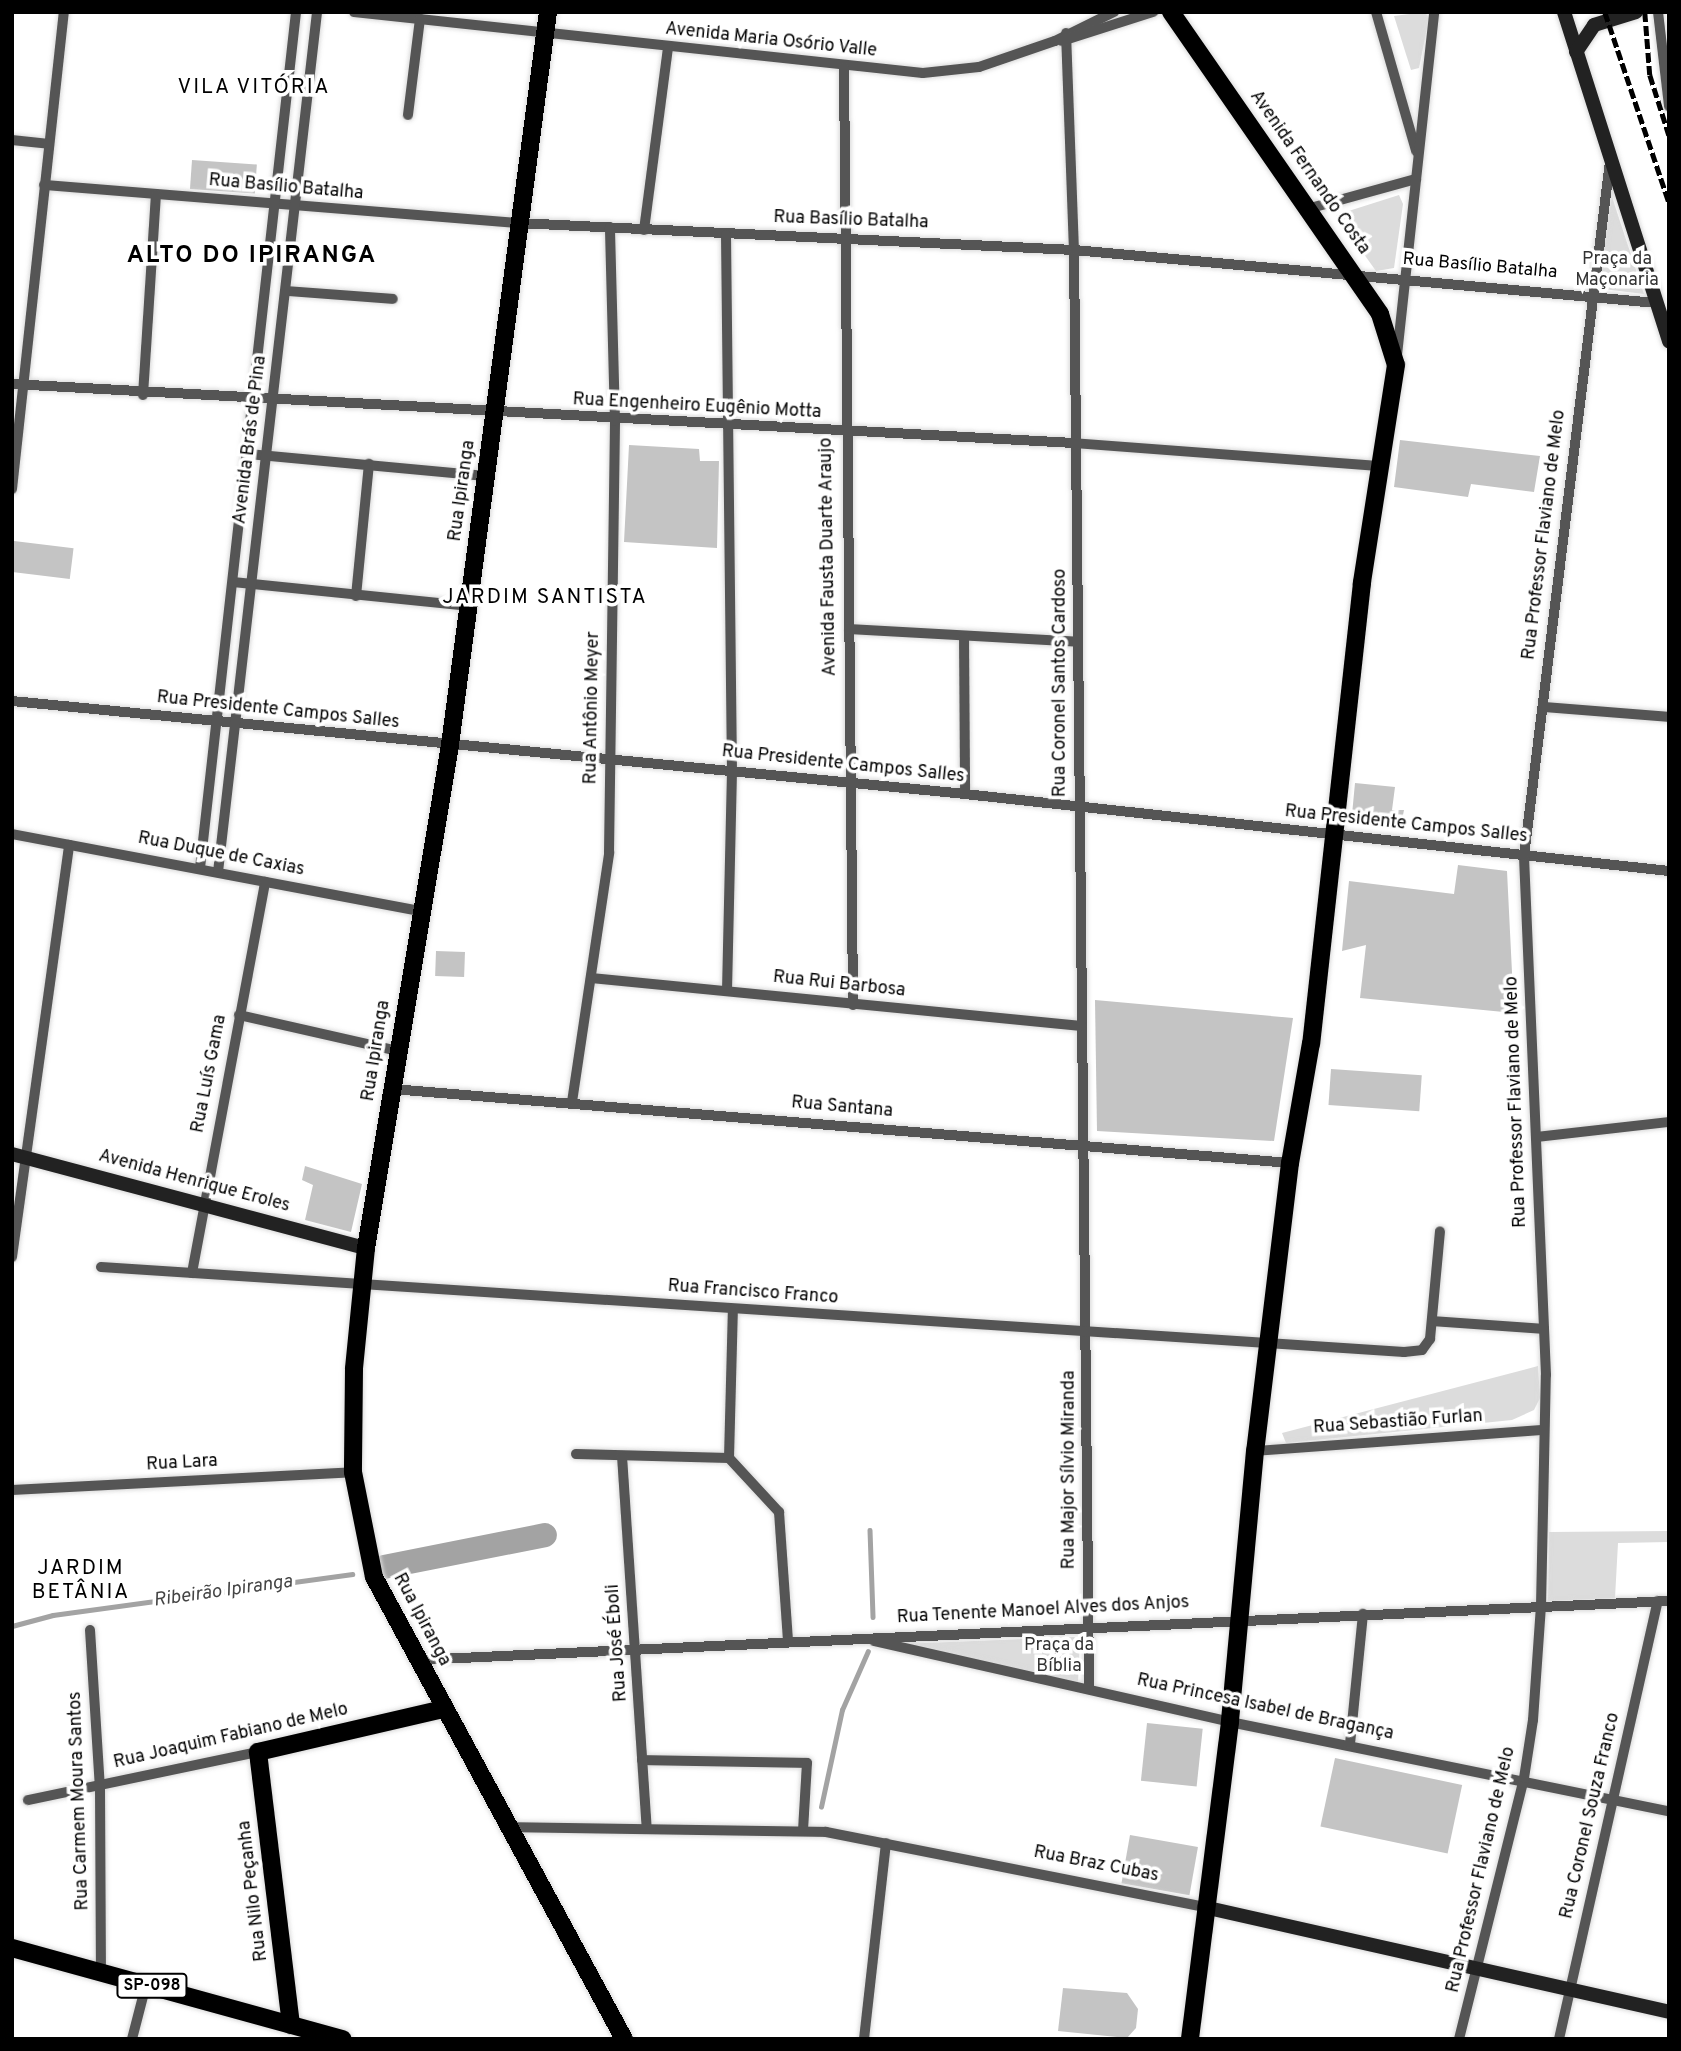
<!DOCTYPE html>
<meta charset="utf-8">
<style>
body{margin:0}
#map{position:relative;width:1681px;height:2051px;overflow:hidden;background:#fff;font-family:Overpass,sans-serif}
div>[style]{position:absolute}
.green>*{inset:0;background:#dcdcdc}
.stream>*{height:4.5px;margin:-2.25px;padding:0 2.25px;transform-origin:2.25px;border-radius:2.25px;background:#a3a3a3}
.river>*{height:24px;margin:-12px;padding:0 12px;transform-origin:12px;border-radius:12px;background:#a3a3a3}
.building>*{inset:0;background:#c4c4c4;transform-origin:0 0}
.roads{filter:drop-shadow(0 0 2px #dbdbdb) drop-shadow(0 0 2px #dbdbdb)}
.street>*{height:10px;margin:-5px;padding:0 5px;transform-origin:5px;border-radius:5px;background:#555}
.secondary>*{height:14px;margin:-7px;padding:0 7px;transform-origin:7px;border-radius:7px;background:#222}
.primary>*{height:18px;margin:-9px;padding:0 9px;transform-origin:9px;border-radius:9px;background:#000}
.rail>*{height:4.5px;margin-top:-2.25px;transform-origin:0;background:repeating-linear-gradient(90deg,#000 0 10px,transparent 0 13.5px)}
span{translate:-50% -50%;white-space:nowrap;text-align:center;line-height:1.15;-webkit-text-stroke:7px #fff;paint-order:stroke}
.shield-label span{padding:2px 5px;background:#fff;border:2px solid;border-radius:5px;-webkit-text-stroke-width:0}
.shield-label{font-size:16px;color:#000;font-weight:700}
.street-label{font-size:18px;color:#000}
.park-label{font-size:18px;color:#333}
.water-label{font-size:19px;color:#444;font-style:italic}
.quarter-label{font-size:21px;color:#000;letter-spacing:2px}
.district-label{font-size:24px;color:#000;font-weight:700;letter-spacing:2px}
.frame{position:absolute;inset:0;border:14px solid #000;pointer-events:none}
</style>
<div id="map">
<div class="green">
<i style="clip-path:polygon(1425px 12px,1429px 18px,1419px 68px,1411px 70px,1394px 16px)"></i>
<i style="clip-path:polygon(1399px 195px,1403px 204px,1394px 268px,1376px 271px,1336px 215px)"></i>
<i style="clip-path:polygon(1612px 197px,1644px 294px,1595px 288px)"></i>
<i style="clip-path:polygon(1538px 1366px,1540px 1398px,1534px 1410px,1512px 1420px,1286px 1443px,1282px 1433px)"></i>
<i style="clip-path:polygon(1669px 1531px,1669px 1542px,1618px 1543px,1615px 1598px,1548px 1601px,1549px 1532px)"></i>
<i style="clip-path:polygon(1074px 1637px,1080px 1641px,1078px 1682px,901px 1644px)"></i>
</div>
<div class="stream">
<i style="left:870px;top:1530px;width:87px;rotate:88deg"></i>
<i style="left:12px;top:1626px;width:42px;rotate:-15deg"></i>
<i style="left:53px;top:1615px;width:302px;rotate:-7.8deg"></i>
<i style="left:821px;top:1807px;width:99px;rotate:-77.8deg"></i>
<i style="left:842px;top:1710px;width:64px;rotate:-66.2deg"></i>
</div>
<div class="river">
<i style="left:384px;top:1567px;width:164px;rotate:-11.2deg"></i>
</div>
<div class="building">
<i style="left:192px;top:160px;width:65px;height:29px;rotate:4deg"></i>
<i style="clip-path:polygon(1400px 440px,1540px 456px,1534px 492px,1471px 484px,1468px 497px,1394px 487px)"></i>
<i style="clip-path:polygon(629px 445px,699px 449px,700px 461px,719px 461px,717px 548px,624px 542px)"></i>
<i style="left:14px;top:541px;width:60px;height:31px;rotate:7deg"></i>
<i style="clip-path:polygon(1355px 783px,1395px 787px,1392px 810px,1404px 810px,1400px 830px,1351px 825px)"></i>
<i style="clip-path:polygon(1458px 865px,1507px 871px,1514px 1013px,1360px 998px,1366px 945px,1342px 951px,1349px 881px,1454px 894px)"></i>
<i style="left:436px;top:951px;width:29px;height:25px;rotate:2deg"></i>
<i style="clip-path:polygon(1095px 1000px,1293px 1018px,1274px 1141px,1097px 1131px)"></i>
<i style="left:1331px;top:1069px;width:91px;height:36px;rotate:4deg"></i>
<i style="clip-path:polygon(305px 1166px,362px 1184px,351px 1232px,305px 1220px,313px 1185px,302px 1180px)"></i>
<i style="left:1147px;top:1723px;width:56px;height:58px;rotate:6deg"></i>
<i style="left:1335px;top:1758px;width:130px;height:70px;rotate:12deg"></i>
<i style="left:1130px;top:1835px;width:69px;height:49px;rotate:10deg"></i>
<i style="clip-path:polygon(1063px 1988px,1127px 1993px,1138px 2009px,1136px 2028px,1127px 2038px,1058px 2031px)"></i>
</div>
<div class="roads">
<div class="street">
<i style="left:354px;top:12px;width:572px;rotate:6.12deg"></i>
<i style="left:923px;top:73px;width:56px;rotate:-6.1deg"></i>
<i style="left:979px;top:67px;width:80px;rotate:-18.9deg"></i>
<i style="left:1055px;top:41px;width:66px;rotate:-26.2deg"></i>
<i style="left:1376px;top:12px;width:145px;rotate:73.9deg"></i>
<i style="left:1658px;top:12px;width:95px;rotate:83.3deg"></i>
<i style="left:1066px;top:33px;width:217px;rotate:87.9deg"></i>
<i style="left:1074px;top:250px;width:1439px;rotate:89.4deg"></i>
<i style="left:1062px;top:41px;width:96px;rotate:-17.7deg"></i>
<i style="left:844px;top:67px;width:938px;rotate:89.45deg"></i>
<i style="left:408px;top:115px;width:97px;rotate:-82.9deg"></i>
<i style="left:12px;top:140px;width:37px;rotate:6deg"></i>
<i style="left:44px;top:185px;width:476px;rotate:4.6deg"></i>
<i style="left:518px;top:223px;width:557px;rotate:2.78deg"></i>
<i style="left:1074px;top:250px;width:584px;rotate:5.2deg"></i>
<i style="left:1307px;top:209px;width:113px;rotate:-15.4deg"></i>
<i style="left:644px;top:230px;width:184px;rotate:-82.5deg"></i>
<i style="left:726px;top:235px;width:536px;rotate:89.36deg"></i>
<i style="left:732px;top:771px;width:220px;rotate:91.3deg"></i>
<i style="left:287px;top:291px;width:106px;rotate:4.3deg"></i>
<i style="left:1397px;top:355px;width:345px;rotate:-83.8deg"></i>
<i style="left:12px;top:384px;width:1063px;rotate:3.18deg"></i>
<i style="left:1073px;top:443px;width:308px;rotate:4.3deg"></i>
<i style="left:143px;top:395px;width:201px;rotate:-86.3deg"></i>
<i style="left:248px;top:454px;width:239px;rotate:5.3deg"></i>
<i style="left:12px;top:489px;width:480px;rotate:-83.8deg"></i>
<i style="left:233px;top:582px;width:236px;rotate:5.8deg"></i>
<i style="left:356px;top:596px;width:133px;rotate:-84.4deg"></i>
<i style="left:849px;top:629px;width:229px;rotate:3.2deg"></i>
<i style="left:964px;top:636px;width:158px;rotate:89.6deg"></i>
<i style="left:12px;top:701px;width:958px;rotate:5.57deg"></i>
<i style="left:965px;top:794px;width:708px;rotate:6.24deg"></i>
<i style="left:1543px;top:707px;width:126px;rotate:4.5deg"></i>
<i style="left:12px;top:834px;width:418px;rotate:10.7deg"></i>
<i style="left:200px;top:868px;width:861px;rotate:-83.6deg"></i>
<i style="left:218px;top:872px;width:866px;rotate:-83.43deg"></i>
<i style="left:591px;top:978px;width:493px;rotate:5.6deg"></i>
<i style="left:239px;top:1015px;width:162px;rotate:12.8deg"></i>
<i style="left:392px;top:1089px;width:901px;rotate:4.71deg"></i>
<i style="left:572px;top:1102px;width:252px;rotate:-81.5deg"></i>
<i style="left:609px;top:853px;width:432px;rotate:-89.2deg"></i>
<i style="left:615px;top:421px;width:194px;rotate:-91.5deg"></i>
<i style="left:1537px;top:1137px;width:133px;rotate:-6.5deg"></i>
<i style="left:12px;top:1257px;width:416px;rotate:-82.1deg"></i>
<i style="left:101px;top:1267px;width:1306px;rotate:3.73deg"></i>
<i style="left:1404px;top:1352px;width:18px;rotate:-6deg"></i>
<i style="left:1422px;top:1350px;width:14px;rotate:-54deg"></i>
<i style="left:1430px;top:1339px;width:108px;rotate:-84.7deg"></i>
<i style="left:192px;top:1273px;width:398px;rotate:-79.4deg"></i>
<i style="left:1433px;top:1321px;width:111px;rotate:4.1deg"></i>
<i style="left:1255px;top:1451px;width:289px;rotate:-4.2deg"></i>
<i style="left:576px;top:1454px;width:153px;rotate:1.5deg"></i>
<i style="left:622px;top:1456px;width:373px;rotate:86.2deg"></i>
<i style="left:729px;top:1458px;width:74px;rotate:47.2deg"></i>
<i style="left:779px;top:1512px;width:129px;rotate:86deg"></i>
<i style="left:729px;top:1458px;width:149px;rotate:-88.5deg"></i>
<i style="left:12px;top:1490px;width:341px;rotate:-3deg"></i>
<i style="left:90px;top:1630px;width:158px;rotate:86.4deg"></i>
<i style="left:100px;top:1788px;width:184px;rotate:89.7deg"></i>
<i style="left:874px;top:1641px;width:365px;rotate:12.8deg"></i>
<i style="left:1230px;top:1722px;width:448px;rotate:11.5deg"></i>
<i style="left:418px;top:1660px;width:1252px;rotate:-2.7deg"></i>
<i style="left:1350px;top:1744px;width:131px;rotate:-84.3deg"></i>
<i style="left:642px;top:1760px;width:165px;rotate:1deg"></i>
<i style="left:807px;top:1763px;width:67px;rotate:93.4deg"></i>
<i style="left:28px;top:1800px;width:235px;rotate:-11.8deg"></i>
<i style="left:506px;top:1827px;width:320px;rotate:0.9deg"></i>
<i style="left:826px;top:1832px;width:385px;rotate:11.2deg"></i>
<i style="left:132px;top:2039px;width:56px;rotate:-75.5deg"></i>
<i style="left:864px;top:2039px;width:197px;rotate:-83.6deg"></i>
<i style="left:1459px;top:2039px;width:269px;rotate:-76deg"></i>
<i style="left:1524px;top:1778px;width:59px;rotate:-81.2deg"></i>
<i style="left:1533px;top:1720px;width:114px;rotate:-86deg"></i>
<i style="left:1541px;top:1606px;width:231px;rotate:-88.8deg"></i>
<i style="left:1546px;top:1375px;width:519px;rotate:-92.43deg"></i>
<i style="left:1524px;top:856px;width:699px;rotate:-82.94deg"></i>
<i style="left:1559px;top:2039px;width:449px;rotate:-77.3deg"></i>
</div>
<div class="secondary">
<i style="left:1564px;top:12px;width:346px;rotate:72.3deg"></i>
<i style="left:1576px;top:52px;width:32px;rotate:-56deg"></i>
<i style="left:1594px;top:25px;width:44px;rotate:-17.2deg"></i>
<i style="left:12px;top:1154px;width:366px;rotate:14.9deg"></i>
<i style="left:1204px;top:1907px;width:477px;rotate:12.7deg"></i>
</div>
<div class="primary">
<i style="left:548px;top:12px;width:740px;rotate:97.62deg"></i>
<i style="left:450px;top:745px;width:510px;rotate:99.48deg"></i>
<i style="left:366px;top:1248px;width:122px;rotate:95.7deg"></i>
<i style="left:354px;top:1369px;width:103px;rotate:90.6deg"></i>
<i style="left:353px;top:1472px;width:107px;rotate:78.7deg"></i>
<i style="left:374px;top:1577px;width:525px;rotate:61.58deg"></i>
<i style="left:1171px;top:12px;width:367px;rotate:55.3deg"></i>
<i style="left:1380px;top:314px;width:53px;rotate:72.6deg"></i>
<i style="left:1396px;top:365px;width:221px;rotate:98.9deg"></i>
<i style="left:1362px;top:583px;width:463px;rotate:96.3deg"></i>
<i style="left:1311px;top:1043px;width:122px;rotate:99.9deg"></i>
<i style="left:1290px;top:1163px;width:290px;rotate:96.9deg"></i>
<i style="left:1255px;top:1451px;width:272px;rotate:95.3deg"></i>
<i style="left:1230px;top:1722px;width:320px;rotate:97.2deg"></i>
<i style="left:12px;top:1948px;width:343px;rotate:15.4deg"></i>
<i style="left:291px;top:2025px;width:275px;rotate:-96.9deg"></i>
<i style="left:258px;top:1752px;width:190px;rotate:-13.1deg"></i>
</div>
</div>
<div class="rail">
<i style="left:1605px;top:12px;width:200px;rotate:71.4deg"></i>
<i style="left:1645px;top:12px;width:63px;rotate:85.5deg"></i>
<i style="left:1650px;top:75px;width:63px;rotate:72.4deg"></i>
</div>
<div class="shield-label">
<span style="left:152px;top:1986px">SP-098</span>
</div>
<div class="street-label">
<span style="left:771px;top:41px;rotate:6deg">Avenida Maria Osório Valle</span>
<span style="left:1309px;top:173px;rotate:55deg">Avenida Fernando Costa</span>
<span style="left:286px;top:188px;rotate:5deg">Rua Basílio Batalha</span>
<span style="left:851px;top:221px;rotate:2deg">Rua Basílio Batalha</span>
<span style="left:1480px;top:267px;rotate:5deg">Rua Basílio Batalha</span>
<span style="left:697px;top:407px;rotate:3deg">Rua Engenheiro Eugênio Motta</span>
<span style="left:251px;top:440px;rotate:-83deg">Avenida Brás de Pina</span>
<span style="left:463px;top:491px;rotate:-82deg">Rua Ipiranga</span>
<span style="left:1545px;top:535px;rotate:-83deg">Rua Professor Flaviano de Melo</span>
<span style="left:829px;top:557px;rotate:-91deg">Avenida Fausta Duarte Araujo</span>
<span style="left:1061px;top:683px;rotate:-90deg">Rua Coronel Santos Cardoso</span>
<span style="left:593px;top:708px;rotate:-89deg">Rua Antônio Meyer</span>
<span style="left:278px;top:711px;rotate:6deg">Rua Presidente Campos Salles</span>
<span style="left:843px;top:765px;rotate:6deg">Rua Presidente Campos Salles</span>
<span style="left:1406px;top:825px;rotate:6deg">Rua Presidente Campos Salles</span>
<span style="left:221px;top:855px;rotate:11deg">Rua Duque de Caxias</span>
<span style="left:839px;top:985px;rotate:6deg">Rua Rui Barbosa</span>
<span style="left:377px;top:1051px;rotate:-81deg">Rua Ipiranga</span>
<span style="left:210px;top:1074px;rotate:-79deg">Rua Luís Gama</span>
<span style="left:1517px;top:1102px;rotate:-92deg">Rua Professor Flaviano de Melo</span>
<span style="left:842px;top:1108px;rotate:5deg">Rua Santana</span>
<span style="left:194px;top:1182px;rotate:15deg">Avenida Henrique Eroles</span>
<span style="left:753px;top:1293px;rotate:4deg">Rua Francisco Franco</span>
<span style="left:1398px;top:1423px;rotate:-4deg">Rua Sebastião Furlan</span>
<span style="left:182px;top:1464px;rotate:-3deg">Rua Lara</span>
<span style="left:1070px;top:1470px;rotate:-90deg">Rua Major Sílvio Miranda</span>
<span style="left:1043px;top:1611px;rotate:-3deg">Rua Tenente Manoel Alves dos Anjos</span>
<span style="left:421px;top:1620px;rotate:62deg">Rua Ipiranga</span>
<span style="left:618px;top:1643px;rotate:-94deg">Rua José Éboli</span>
<span style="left:1265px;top:1708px;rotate:12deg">Rua Princesa Isabel de Bragança</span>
<span style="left:231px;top:1737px;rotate:-13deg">Rua Joaquim Fabiano de Melo</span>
<span style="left:80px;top:1801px;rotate:-92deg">Rua Carmem Moura Santos</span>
<span style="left:1591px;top:1816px;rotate:-77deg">Rua Coronel Souza Franco</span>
<span style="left:1096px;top:1865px;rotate:11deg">Rua Braz Cubas</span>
<span style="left:1482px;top:1870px;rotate:-77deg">Rua Professor Flaviano de Melo</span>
<span style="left:254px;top:1891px;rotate:-97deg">Rua Nilo Peçanha</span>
</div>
<div class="park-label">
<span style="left:1617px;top:271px">Praça da<br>Maçonaria</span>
<span style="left:1059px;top:1657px">Praça da<br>Bíblia</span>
</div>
<div class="water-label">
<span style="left:223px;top:1592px;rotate:-8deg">Ribeirão Ipiranga</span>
</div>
<div class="quarter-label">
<span style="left:254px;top:88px">VILA VITÓRIA</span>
<span style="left:545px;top:598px">JARDIM SANTISTA</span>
<span style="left:81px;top:1581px">JARDIM<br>BETÂNIA</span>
</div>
<div class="district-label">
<span style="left:252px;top:257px">ALTO DO IPIRANGA</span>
</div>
<div class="frame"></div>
</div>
